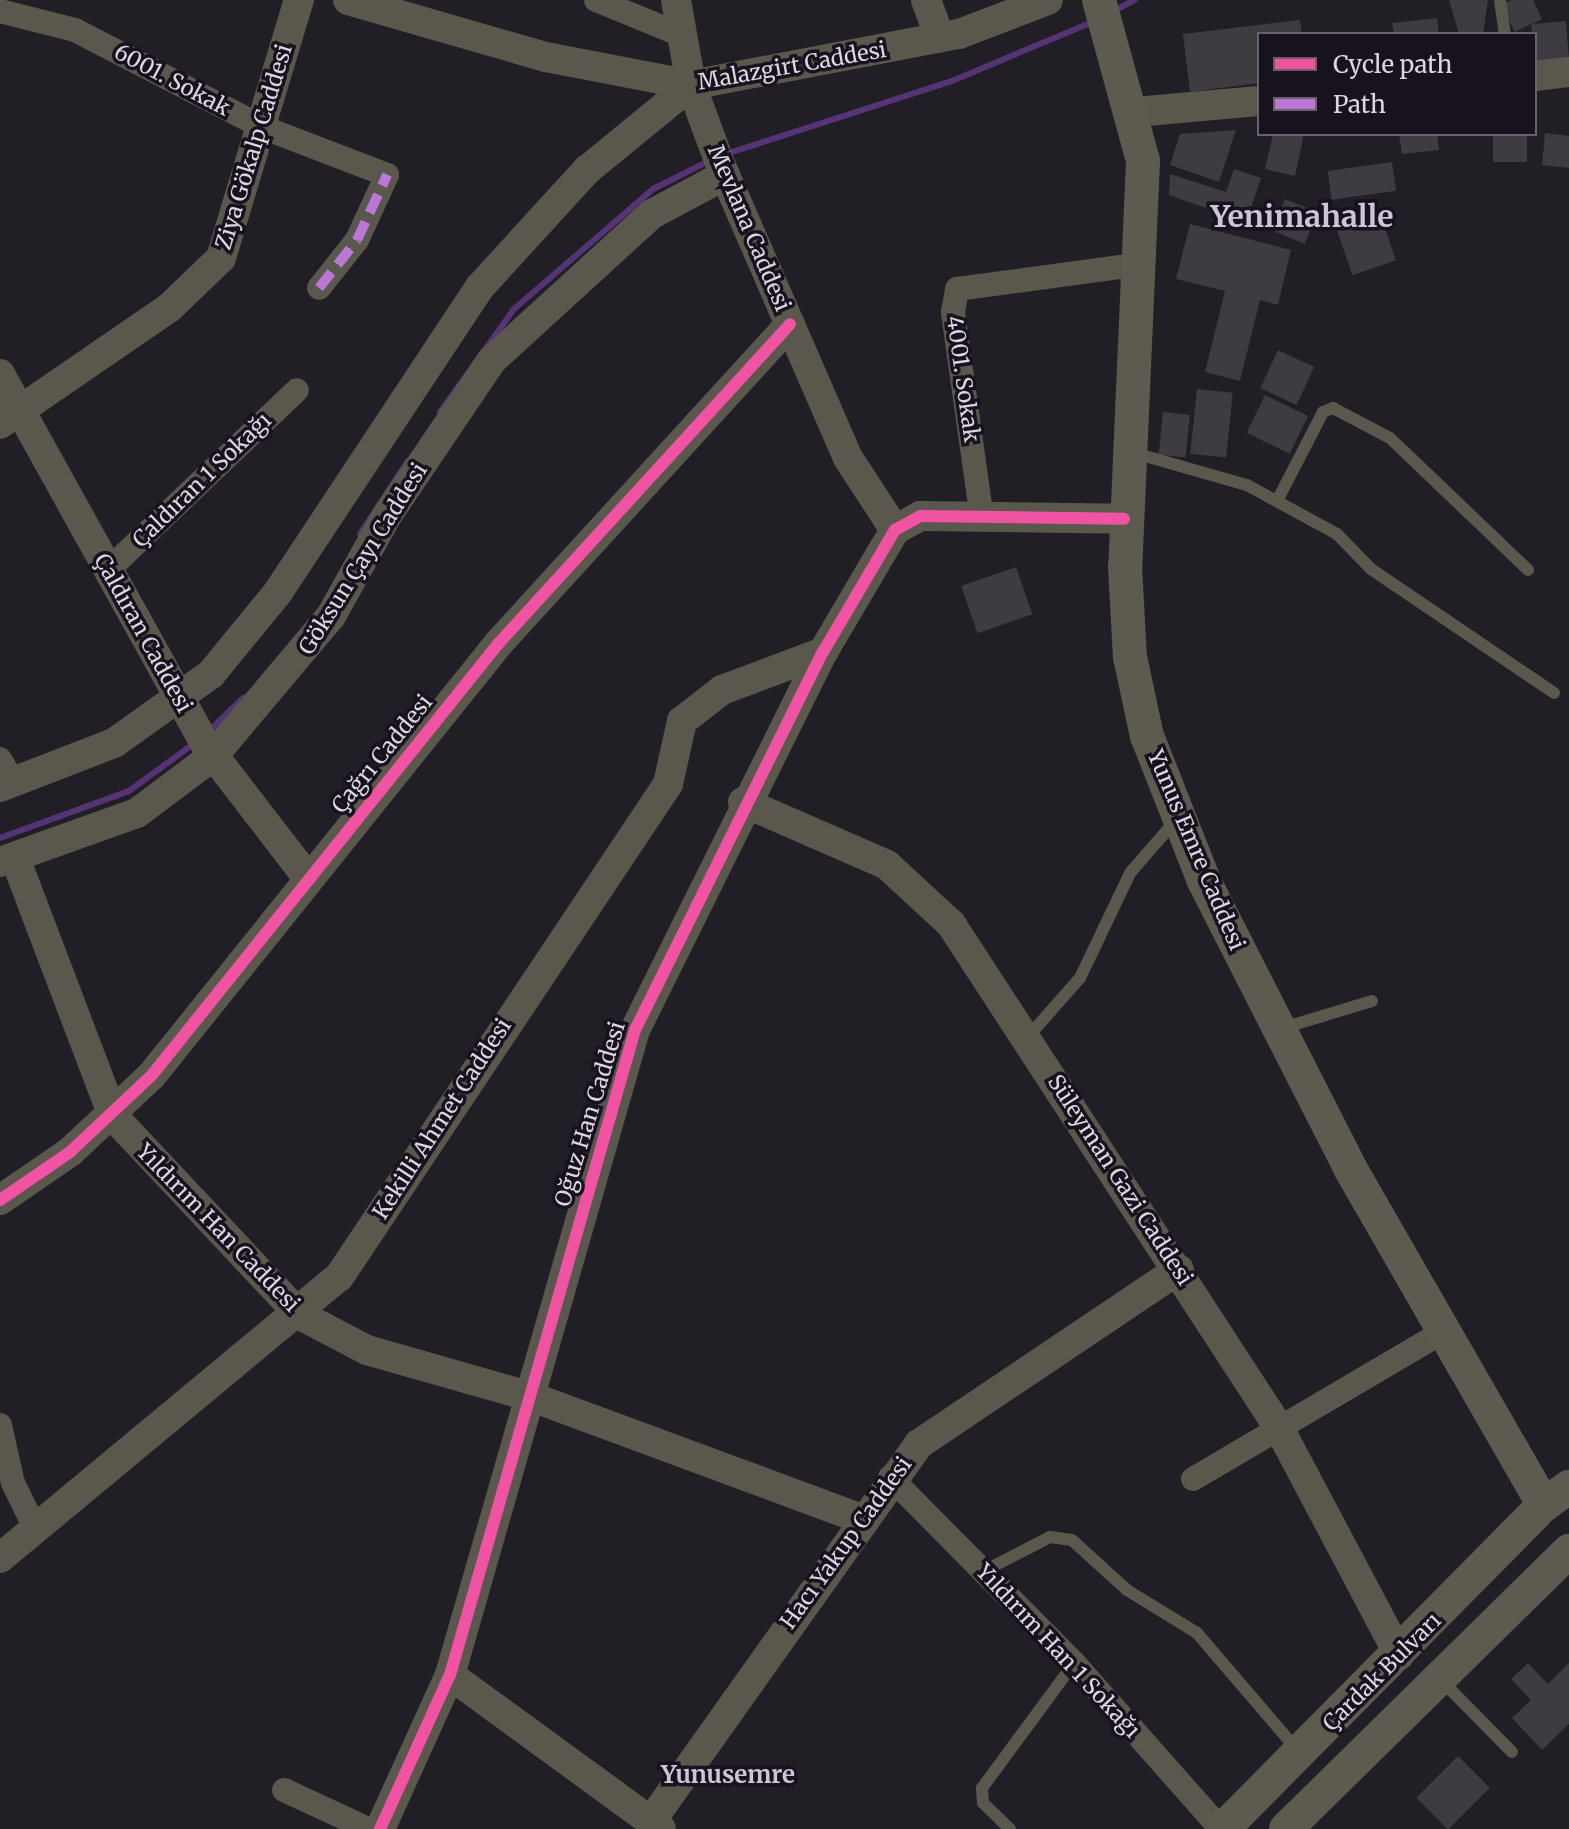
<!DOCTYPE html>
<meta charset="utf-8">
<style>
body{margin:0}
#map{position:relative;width:1569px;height:1829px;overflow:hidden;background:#211e25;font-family:Merriweather,serif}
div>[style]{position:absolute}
.stream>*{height:6px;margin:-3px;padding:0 3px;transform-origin:3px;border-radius:3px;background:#553476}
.building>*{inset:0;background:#3e3b41;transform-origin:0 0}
.service>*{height:12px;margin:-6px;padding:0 6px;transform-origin:6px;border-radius:6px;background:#5a574d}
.minor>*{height:24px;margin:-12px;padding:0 12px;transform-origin:12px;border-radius:12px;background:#5a574d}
.tertiary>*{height:30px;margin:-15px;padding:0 15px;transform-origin:15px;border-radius:15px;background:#5a574d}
.secondary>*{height:34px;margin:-17px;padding:0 17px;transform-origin:17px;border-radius:17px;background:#5d5a50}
.quiet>*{height:10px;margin-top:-5px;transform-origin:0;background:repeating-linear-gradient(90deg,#ba77d6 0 20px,transparent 0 30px)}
.cycleway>*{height:12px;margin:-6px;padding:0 6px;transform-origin:6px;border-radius:6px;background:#f153a3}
span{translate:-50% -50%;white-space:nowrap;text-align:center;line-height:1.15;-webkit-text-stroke:7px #18121e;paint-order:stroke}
.street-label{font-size:22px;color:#dbd7e0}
.neighbourhood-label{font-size:24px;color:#ccc5d6;font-weight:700}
.district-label{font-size:30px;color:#ccc5d6;font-weight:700}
.legend{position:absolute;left:1257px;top:32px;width:280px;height:104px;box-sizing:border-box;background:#18121e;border:2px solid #66616c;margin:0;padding:10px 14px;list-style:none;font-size:24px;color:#dbd7e0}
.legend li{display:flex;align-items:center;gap:16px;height:40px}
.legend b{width:40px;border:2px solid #66616c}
</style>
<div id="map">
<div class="stream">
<i style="left:1112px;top:12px;width:26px;rotate:-28deg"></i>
<i style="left:726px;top:154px;width:237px;rotate:-17.9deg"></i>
<i style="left:952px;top:81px;width:155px;rotate:-22.8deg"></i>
<i style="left:440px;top:412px;width:127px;rotate:-54.3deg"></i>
<i style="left:514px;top:309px;width:184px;rotate:-40.8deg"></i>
<i style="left:653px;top:189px;width:65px;rotate:-26.6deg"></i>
<i style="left:360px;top:534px;width:87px;rotate:-56.7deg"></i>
<i style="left:208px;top:732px;width:49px;rotate:-44.2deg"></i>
<i style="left:0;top:838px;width:137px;rotate:-20deg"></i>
<i style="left:129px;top:791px;width:83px;rotate:-36.2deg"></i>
</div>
<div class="building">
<i style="clip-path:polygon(1449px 0,1488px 0,1483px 34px,1459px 34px)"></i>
<i style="clip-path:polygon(1511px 0,1533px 0,1542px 19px,1532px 24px,1566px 21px,1569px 61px,1535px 64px,1531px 24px,1515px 32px,1501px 5px)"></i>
<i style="clip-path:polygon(1437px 18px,1439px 34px,1394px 34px,1392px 23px)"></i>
<i style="clip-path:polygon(1300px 20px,1302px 34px,1259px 34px,1259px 83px,1190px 92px,1183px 34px)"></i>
<i style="clip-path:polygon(1236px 130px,1219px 182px,1170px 165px,1180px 134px)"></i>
<i style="clip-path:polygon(1545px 133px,1569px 136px,1569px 168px,1542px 165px)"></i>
<i style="clip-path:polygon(1273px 134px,1304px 134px,1295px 176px,1265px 169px)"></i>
<i style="clip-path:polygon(1399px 134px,1437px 134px,1439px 150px,1402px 154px)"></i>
<i style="left:1493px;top:134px;width:34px;height:28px"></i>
<i style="left:1392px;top:162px;width:29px;height:65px;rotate:82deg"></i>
<i style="clip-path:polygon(1234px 169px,1261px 178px,1246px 222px,1169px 195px,1170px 174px,1226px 192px)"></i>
<i style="left:1285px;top:199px;width:35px;height:34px;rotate:22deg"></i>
<i style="left:1380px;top:214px;width:49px;height:46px;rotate:71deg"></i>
<i style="clip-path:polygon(1190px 224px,1291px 250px,1278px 305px,1260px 300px,1240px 381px,1205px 372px,1225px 291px,1176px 279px)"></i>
<i style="left:1278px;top:350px;width:40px;height:42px;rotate:25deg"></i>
<i style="left:1197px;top:389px;width:36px;height:65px;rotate:6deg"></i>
<i style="left:1265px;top:395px;width:48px;height:42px;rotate:26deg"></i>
<i style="left:1163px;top:412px;width:27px;height:43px;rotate:6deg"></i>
<i style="left:1016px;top:567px;width:50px;height:58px;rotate:71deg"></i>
<i style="clip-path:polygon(1528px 1663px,1548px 1684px,1569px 1663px,1569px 1724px,1542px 1750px,1512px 1718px,1531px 1700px,1511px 1679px)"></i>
<i style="left:1458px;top:1756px;width:45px;height:59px;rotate:45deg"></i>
</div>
<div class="service">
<i style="left:1500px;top:0;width:34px;rotate:82deg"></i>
<i style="left:1131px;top:452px;width:121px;rotate:15.9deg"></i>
<i style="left:1247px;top:485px;width:102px;rotate:28.6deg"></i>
<i style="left:1337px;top:534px;width:49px;rotate:45.8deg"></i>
<i style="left:1371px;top:569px;width:221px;rotate:34.1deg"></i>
<i style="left:1277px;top:501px;width:100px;rotate:-62.7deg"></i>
<i style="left:1323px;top:412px;width:11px;rotate:-22deg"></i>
<i style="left:1333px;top:408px;width:64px;rotate:27.8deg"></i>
<i style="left:1390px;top:438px;width:191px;rotate:43.7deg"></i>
<i style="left:1283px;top:1028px;width:93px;rotate:-16.9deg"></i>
<i style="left:1026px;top:1039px;width:81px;rotate:-48.5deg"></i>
<i style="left:1080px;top:978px;width:116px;rotate:-64.5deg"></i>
<i style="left:1130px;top:873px;width:70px;rotate:-49deg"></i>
<i style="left:984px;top:1571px;width:74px;rotate:-27.3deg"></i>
<i style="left:1050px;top:1537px;width:22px;rotate:8deg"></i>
<i style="left:1072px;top:1540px;width:74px;rotate:42.3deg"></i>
<i style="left:1127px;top:1590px;width:82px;rotate:31.6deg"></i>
<i style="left:1197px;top:1633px;width:155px;rotate:49.4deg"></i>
<i style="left:1441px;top:1680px;width:101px;rotate:45.4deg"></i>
<i style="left:1010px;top:1829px;width:37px;rotate:-136deg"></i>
<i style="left:983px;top:1803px;width:15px;rotate:-94deg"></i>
<i style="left:982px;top:1788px;width:155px;rotate:-53.6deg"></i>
</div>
<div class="minor">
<i style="left:596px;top:0;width:90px;rotate:22.3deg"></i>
<i style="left:0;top:11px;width:77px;rotate:14.2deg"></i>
<i style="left:75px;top:30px;width:211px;rotate:27.4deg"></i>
<i style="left:262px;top:127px;width:134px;rotate:21deg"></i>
<i style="left:387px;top:175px;width:72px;rotate:114.8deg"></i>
<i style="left:357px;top:240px;width:61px;rotate:128.4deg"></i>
<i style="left:981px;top:512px;width:202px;rotate:-98deg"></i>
<i style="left:953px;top:312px;width:23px;rotate:-80deg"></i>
<i style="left:957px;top:289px;width:186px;rotate:-7.7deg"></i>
<i style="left:107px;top:571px;width:262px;rotate:-43.6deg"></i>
<i style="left:0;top:759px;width:28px;rotate:60deg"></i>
<i style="left:0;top:1425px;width:59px;rotate:77.4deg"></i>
<i style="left:13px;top:1483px;width:52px;rotate:63.9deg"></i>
<i style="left:890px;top:1477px;width:262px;rotate:45.3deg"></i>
<i style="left:1074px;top:1663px;width:222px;rotate:48.5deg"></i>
<i style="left:1193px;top:1479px;width:290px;rotate:-30.5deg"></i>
<i style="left:284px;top:1790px;width:93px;rotate:24.9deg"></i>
</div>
<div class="tertiary">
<i style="left:348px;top:0;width:206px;rotate:16.1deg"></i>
<i style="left:546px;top:57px;width:148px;rotate:10.9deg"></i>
<i style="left:691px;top:85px;width:273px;rotate:-10.8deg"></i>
<i style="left:959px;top:34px;width:95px;rotate:-20.9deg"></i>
<i style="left:676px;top:0;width:86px;rotate:80deg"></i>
<i style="left:691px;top:85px;width:86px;rotate:69.7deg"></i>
<i style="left:721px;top:166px;width:318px;rotate:66.5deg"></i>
<i style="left:848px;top:458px;width:86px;rotate:56.9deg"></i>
<i style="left:926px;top:0;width:40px;rotate:69.8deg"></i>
<i style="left:1535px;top:76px;width:34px;rotate:-7deg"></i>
<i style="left:1135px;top:112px;width:124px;rotate:-5.1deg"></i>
<i style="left:0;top:374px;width:427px;rotate:61deg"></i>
<i style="left:207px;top:747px;width:165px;rotate:52.4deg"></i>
<i style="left:0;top:424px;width:205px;rotate:-34.5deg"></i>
<i style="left:169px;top:308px;width:72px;rotate:-43.9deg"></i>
<i style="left:221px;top:258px;width:270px;rotate:-73.2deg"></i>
<i style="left:0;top:787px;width:122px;rotate:-21.1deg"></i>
<i style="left:114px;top:743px;width:119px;rotate:-35.4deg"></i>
<i style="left:211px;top:674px;width:106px;rotate:-50.7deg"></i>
<i style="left:278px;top:592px;width:366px;rotate:-56.5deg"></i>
<i style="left:480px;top:287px;width:159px;rotate:-47.6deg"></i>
<i style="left:587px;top:170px;width:134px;rotate:-39.3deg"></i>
<i style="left:743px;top:802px;width:157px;rotate:23.6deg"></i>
<i style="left:887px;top:865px;width:87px;rotate:42.7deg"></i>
<i style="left:951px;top:924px;width:601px;rotate:56.94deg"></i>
<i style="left:1279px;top:1428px;width:257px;rotate:62.1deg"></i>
<i style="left:15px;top:858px;width:276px;rotate:69.2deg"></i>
<i style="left:113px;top:1116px;width:273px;rotate:46.8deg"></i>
<i style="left:300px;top:1315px;width:76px;rotate:27.6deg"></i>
<i style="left:367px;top:1350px;width:172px;rotate:15.9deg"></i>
<i style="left:532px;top:1397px;width:351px;rotate:20.3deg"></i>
<i style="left:0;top:862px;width:145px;rotate:-19.7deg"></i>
<i style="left:137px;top:813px;width:95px;rotate:-36.9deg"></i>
<i style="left:213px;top:756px;width:183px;rotate:-49.9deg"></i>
<i style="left:331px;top:616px;width:113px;rotate:-60.9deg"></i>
<i style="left:386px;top:517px;width:189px;rotate:-56deg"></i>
<i style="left:492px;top:360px;width:217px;rotate:-42.4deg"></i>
<i style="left:652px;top:214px;width:83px;rotate:-28.1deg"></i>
<i style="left:0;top:1200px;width:85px;rotate:-34.4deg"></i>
<i style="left:70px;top:1152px;width:112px;rotate:-43.2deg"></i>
<i style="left:152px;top:1075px;width:553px;rotate:-51.24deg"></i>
<i style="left:498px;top:644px;width:433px;rotate:-47.6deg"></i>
<i style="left:0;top:1558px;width:440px;rotate:-39.7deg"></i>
<i style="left:339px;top:1277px;width:593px;rotate:-56.28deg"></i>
<i style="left:668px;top:784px;width:65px;rotate:-77.5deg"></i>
<i style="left:682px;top:721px;width:51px;rotate:-37.8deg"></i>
<i style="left:722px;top:690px;width:108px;rotate:-20.6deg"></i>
<i style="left:450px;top:1675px;width:261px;rotate:36.1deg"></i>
<i style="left:651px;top:1821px;width:463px;rotate:-54.6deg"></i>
<i style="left:919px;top:1444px;width:313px;rotate:-33.9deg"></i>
<i style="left:380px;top:1829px;width:169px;rotate:-65.6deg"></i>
<i style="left:450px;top:1675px;width:671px;rotate:-74deg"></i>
<i style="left:635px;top:1030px;width:422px;rotate:-63.6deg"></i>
<i style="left:823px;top:652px;width:142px;rotate:-59.5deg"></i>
<i style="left:895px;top:530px;width:29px;rotate:-29deg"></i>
<i style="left:920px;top:516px;width:204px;rotate:0.8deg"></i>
</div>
<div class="secondary">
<i style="left:1099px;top:0;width:167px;rotate:74.7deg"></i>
<i style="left:1143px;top:161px;width:405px;rotate:92.5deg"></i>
<i style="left:1125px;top:566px;width:91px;rotate:86.9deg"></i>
<i style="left:1130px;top:657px;width:81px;rotate:77.9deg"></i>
<i style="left:1147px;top:736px;width:156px;rotate:68.5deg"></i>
<i style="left:1204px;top:881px;width:322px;rotate:63deg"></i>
<i style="left:1350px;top:1168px;width:389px;rotate:60.1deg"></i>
<i style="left:1544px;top:1505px;width:31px;rotate:-36deg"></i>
<i style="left:1223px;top:1829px;width:446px;rotate:-45.3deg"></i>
<i style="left:1286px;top:1829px;width:397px;rotate:-44.5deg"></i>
</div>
<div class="quiet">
<i style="left:319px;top:288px;width:61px;rotate:-51.6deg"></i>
<i style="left:357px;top:240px;width:72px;rotate:-65.2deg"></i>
</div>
<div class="cycleway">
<i style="left:0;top:1200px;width:85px;rotate:-34.4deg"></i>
<i style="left:70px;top:1152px;width:112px;rotate:-43.2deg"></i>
<i style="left:152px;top:1075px;width:553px;rotate:-51.24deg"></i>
<i style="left:498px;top:644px;width:433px;rotate:-47.6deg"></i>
<i style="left:380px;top:1829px;width:169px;rotate:-65.6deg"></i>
<i style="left:450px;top:1675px;width:671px;rotate:-74deg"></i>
<i style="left:635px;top:1030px;width:422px;rotate:-63.6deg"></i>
<i style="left:823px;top:652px;width:142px;rotate:-59.5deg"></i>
<i style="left:895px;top:530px;width:29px;rotate:-29deg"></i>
<i style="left:920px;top:516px;width:204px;rotate:0.8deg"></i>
</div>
<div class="street-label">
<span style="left:792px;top:66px;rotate:-10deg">Malazgirt Caddesi</span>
<span style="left:172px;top:80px;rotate:28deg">6001. Sokak</span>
<span style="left:254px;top:147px;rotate:-73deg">Ziya Gökalp Caddesi</span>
<span style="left:749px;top:228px;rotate:67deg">Mevlana Caddesi</span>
<span style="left:963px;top:379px;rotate:82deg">4001. Sokak</span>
<span style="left:202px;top:480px;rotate:-44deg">Çaldıran 1 Sokağı</span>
<span style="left:363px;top:559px;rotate:-58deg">Göksun Çayı Caddesi</span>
<span style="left:143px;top:633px;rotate:61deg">Çaldıran Caddesi</span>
<span style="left:382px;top:754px;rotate:-51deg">Çağrı Caddesi</span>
<span style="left:1196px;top:850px;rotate:67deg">Yunus Emre Caddesi</span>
<span style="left:590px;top:1114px;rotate:-73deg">Oğuz Han Caddesi</span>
<span style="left:442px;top:1119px;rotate:-57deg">Kekilli Ahmet Caddesi</span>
<span style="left:1120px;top:1180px;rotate:57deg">Süleyman Gazi Caddesi</span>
<span style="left:218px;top:1228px;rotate:46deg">Yıldırım Han Caddesi</span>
<span style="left:846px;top:1543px;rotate:-54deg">Hacı Yakup Caddesi</span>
<span style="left:1058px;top:1651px;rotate:47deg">Yıldırım Han 1 Sokağı</span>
<span style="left:1382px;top:1672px;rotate:-45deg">Çardak Bulvarı</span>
</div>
<div class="neighbourhood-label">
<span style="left:728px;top:1775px">Yunusemre</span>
</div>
<div class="district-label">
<span style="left:1302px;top:216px">Yenimahalle</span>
</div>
<ul class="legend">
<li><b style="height:10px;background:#f153a3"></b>Cycle path</li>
<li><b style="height:10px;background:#ba77d6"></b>Path</li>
</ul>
</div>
